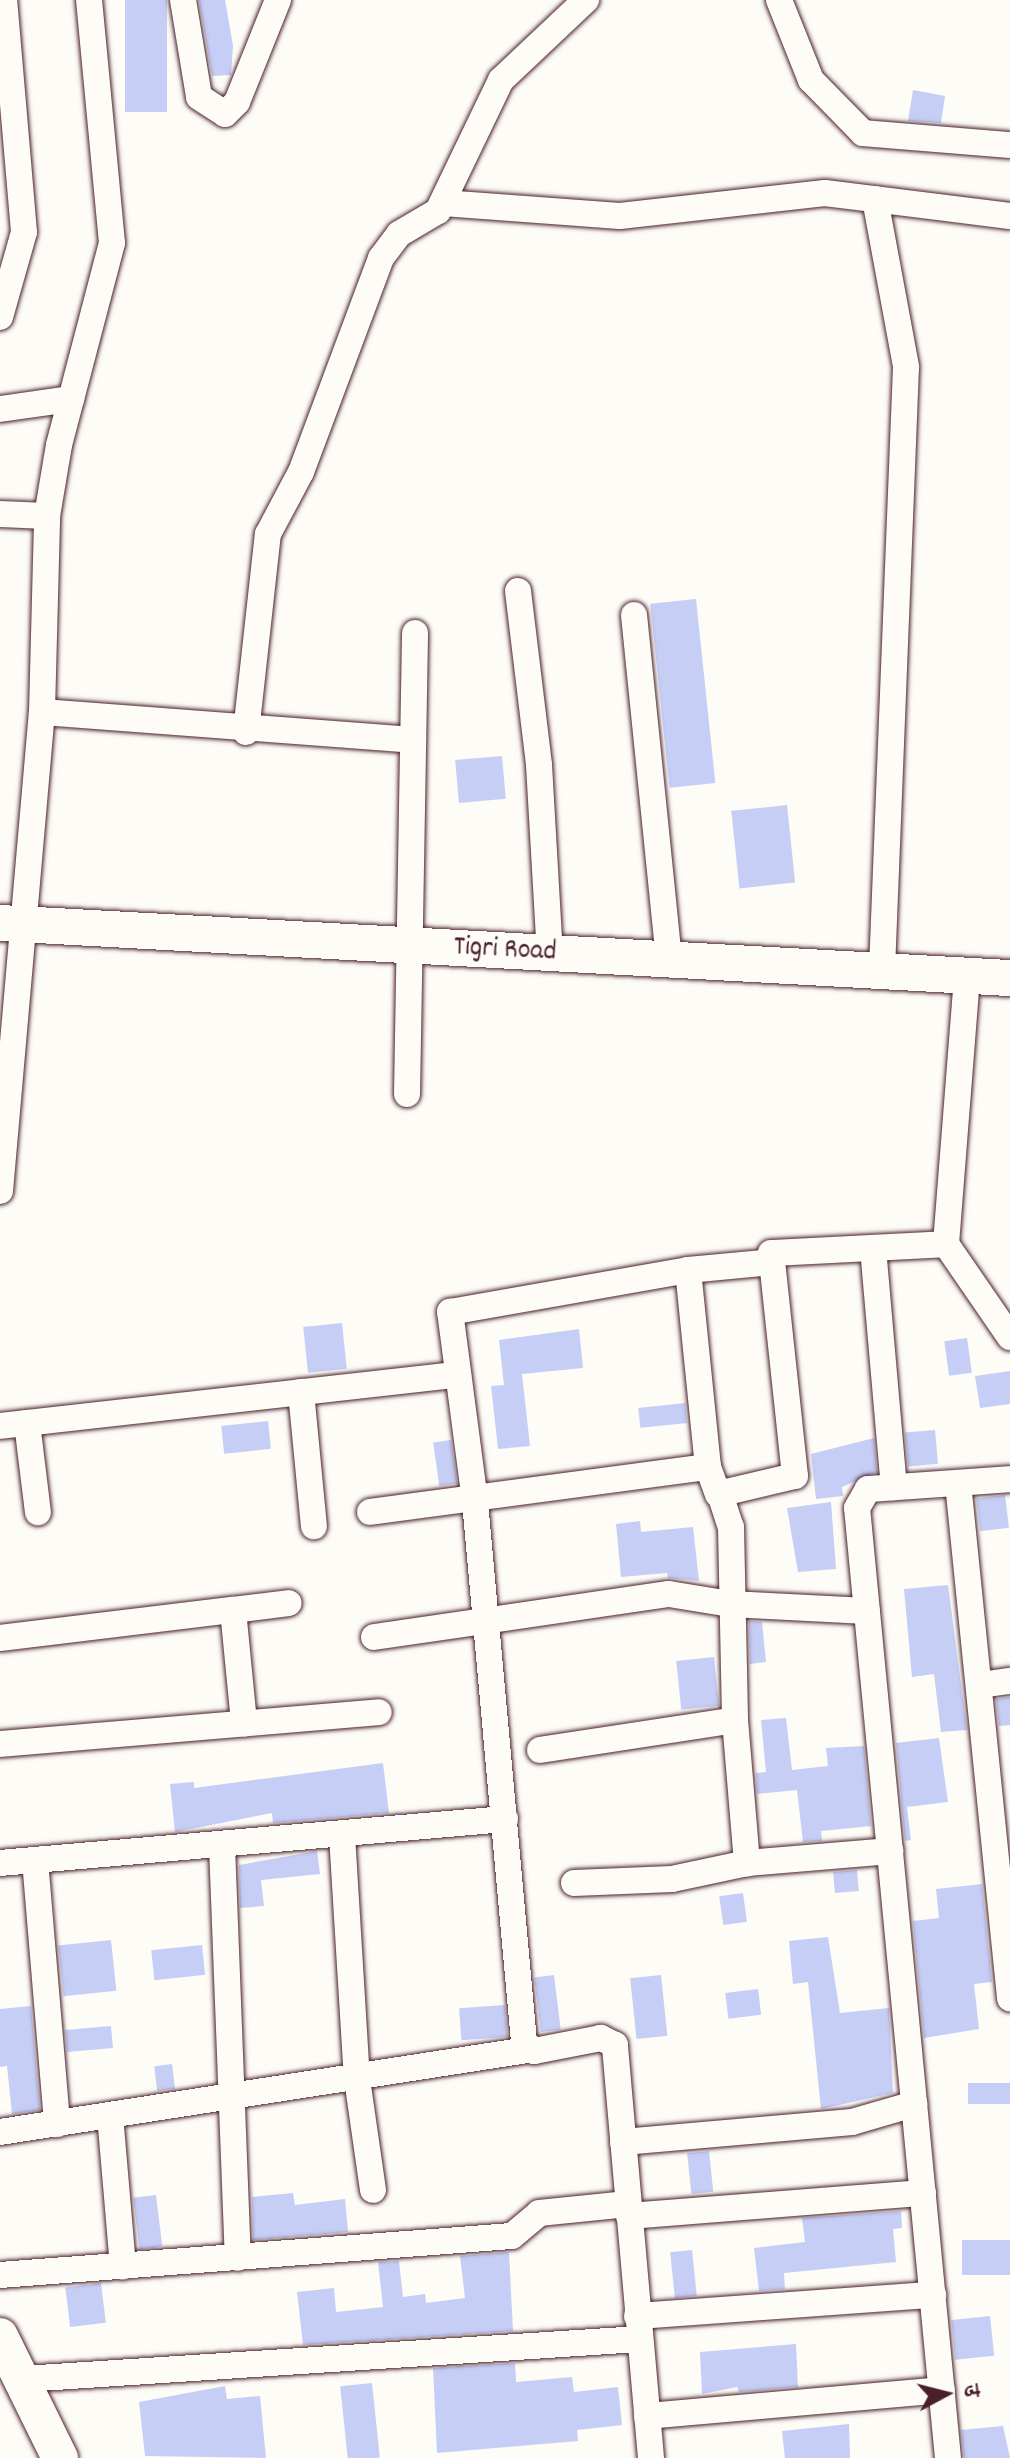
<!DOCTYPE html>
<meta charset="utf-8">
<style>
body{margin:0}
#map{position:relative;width:1010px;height:2458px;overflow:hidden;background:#fdfcf7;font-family:Dekko,"Playpen Sans Deva",sans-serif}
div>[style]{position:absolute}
.building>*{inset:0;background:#c6cef6;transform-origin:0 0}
.roads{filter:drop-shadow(0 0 2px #4a1f2b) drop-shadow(0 0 2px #4a1f2b)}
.street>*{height:26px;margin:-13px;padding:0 13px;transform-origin:13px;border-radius:13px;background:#fdfcf7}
.secondary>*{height:36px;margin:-18px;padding:0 18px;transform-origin:18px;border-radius:18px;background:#fdfcf7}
span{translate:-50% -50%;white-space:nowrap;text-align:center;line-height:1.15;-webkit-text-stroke:6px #fdfcf7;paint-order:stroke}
.street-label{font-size:28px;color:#4a1f2b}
.north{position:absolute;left:906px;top:2354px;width:80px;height:80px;-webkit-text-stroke:6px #fdfcf7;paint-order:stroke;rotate:83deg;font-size:22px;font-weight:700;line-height:32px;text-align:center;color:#4a1f2b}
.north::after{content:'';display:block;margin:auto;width:28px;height:36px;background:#4a1f2b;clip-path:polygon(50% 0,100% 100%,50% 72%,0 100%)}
</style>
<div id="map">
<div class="building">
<i style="left:125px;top:0;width:42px;height:112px"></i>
<i style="clip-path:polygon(199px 0,225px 0,233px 46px,231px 75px,212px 76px)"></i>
<i style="clip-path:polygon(913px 90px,945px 96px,941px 123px,908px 121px)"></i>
<i style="left:696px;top:599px;width:185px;height:46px;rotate:84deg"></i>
<i style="left:502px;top:756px;width:43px;height:47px;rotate:85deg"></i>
<i style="left:787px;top:805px;width:78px;height:56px;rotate:84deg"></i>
<i style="left:342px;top:1323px;width:46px;height:39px;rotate:84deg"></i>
<i style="clip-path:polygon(579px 1329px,583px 1368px,522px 1374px,530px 1446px,498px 1449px,491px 1386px,504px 1385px,499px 1340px)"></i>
<i style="left:967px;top:1338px;width:35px;height:23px;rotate:82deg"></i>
<i style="clip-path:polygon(1010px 1371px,1010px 1404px,980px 1408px,975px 1376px)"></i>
<i style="left:685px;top:1403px;width:20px;height:47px;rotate:84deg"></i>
<i style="left:268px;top:1421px;width:28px;height:47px;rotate:84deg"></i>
<i style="left:935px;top:1430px;width:34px;height:30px;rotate:85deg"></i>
<i style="clip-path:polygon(874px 1438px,877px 1472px,842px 1487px,843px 1496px,816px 1499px,811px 1454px)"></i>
<i style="left:451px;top:1440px;width:44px;height:18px;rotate:82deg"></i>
<i style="left:1005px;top:1495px;width:33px;height:29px;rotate:83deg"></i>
<i style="clip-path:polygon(831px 1502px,836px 1569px,798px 1572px,787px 1508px)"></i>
<i style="clip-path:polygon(640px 1521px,641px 1532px,693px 1527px,699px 1581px,668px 1578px,667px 1573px,621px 1577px,616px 1524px)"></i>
<i style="clip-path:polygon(948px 1585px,967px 1730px,941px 1732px,934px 1674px,912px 1677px,904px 1589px)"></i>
<i style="clip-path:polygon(749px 1621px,762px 1622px,766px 1662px,750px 1664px)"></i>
<i style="left:714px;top:1657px;width:49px;height:38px;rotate:84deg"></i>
<i style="clip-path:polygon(1010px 1697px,1010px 1725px,999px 1726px,996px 1699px)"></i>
<i style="clip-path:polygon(786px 1718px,792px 1770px,828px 1766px,826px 1748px,864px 1746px,871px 1826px,821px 1831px,822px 1841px,803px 1842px,797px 1790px,757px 1794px,756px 1773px,766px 1772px,761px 1720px)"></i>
<i style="clip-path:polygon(939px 1738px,948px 1802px,907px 1807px,911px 1840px,905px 1841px,896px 1743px)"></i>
<i style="clip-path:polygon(383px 1763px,389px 1813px,273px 1823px,272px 1813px,175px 1832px,170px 1784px,194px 1782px,194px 1788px)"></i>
<i style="clip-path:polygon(317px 1851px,320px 1874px,261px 1880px,264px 1906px,240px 1908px,239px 1865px)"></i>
<i style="left:857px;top:1870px;width:21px;height:24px;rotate:85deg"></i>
<i style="clip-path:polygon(982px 1884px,992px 1982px,974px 1984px,979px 2029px,924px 2038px,913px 1921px,939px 1918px,936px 1889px)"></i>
<i style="left:743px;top:1893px;width:29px;height:24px;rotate:82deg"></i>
<i style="clip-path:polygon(828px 1937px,840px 2013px,889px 2008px,893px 2093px,821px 2109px,808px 1982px,793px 1984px,789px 1941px)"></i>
<i style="left:111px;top:1940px;width:51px;height:53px;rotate:84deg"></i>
<i style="left:202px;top:1945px;width:30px;height:51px;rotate:84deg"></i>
<i style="left:554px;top:1975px;width:55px;height:20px;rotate:83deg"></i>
<i style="left:661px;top:1975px;width:61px;height:31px;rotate:84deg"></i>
<i style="left:758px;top:1989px;width:26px;height:33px;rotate:83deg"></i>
<i style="left:505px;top:2005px;width:32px;height:46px;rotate:86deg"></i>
<i style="clip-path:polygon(31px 2006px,40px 2110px,12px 2114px,7px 2066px,0 2067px,0 2009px)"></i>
<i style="left:111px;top:2026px;width:22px;height:46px;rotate:85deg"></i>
<i style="left:172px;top:2064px;width:25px;height:18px;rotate:83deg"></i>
<i style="left:1010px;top:2083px;width:21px;height:42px;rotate:90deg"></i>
<i style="left:709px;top:2151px;width:41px;height:22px;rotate:84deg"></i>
<i style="clip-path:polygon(293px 2193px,295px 2205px,345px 2199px,348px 2232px,253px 2240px,252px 2197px)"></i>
<i style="left:156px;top:2195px;width:52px;height:23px;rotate:83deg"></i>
<i style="clip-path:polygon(901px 2211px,902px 2228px,893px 2229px,896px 2262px,784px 2273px,785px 2289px,759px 2291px,754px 2248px,805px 2242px,802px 2218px)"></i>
<i style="left:1010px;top:2240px;width:35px;height:48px;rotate:90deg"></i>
<i style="left:692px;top:2250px;width:46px;height:22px;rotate:84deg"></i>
<i style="clip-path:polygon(509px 2252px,513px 2331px,303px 2345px,297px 2292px,334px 2288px,336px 2312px,383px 2307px,378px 2262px,399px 2261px,403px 2297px,425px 2294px,426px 2303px,465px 2298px,460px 2256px)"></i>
<i style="left:101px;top:2283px;width:40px;height:36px;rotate:83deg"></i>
<i style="left:990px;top:2316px;width:40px;height:39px;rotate:84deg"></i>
<i style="clip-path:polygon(796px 2344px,798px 2387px,739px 2392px,737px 2387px,702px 2394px,700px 2352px)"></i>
<i style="clip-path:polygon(515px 2363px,516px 2382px,572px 2377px,574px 2392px,618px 2387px,622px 2425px,577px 2430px,578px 2441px,437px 2453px,433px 2368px)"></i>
<i style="left:372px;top:2383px;width:75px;height:32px;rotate:84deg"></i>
<i style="clip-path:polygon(225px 2386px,227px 2399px,260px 2396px,266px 2458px,145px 2456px,139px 2402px)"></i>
<i style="clip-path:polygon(849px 2424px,850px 2458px,785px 2458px,782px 2431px)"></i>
<i style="clip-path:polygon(1003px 2426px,1010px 2458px,964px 2458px,961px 2430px)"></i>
</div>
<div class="roads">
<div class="street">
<i style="left:183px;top:0;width:98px;rotate:80.6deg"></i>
<i style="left:199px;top:97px;width:31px;rotate:33deg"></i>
<i style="left:225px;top:114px;width:17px;rotate:-45deg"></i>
<i style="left:237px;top:102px;width:110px;rotate:-68.1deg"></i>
<i style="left:779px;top:0;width:86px;rotate:68.2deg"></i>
<i style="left:811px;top:80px;width:74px;rotate:45.5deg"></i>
<i style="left:863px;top:133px;width:147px;rotate:4.7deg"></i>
<i style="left:875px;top:199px;width:171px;rotate:79.5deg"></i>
<i style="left:906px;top:367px;width:603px;rotate:92.28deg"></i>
<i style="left:443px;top:203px;width:177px;rotate:4.2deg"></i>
<i style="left:620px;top:216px;width:206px;rotate:-6.4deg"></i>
<i style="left:825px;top:193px;width:186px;rotate:7.1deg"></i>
<i style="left:0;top:317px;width:88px;rotate:-74.2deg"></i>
<i style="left:24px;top:232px;width:233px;rotate:-94.9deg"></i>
<i style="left:0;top:409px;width:72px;rotate:-8deg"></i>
<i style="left:0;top:514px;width:47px;rotate:2.4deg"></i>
<i style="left:518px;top:591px;width:175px;rotate:83.1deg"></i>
<i style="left:539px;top:765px;width:188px;rotate:86.7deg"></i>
<i style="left:634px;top:615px;width:346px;rotate:84.2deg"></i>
<i style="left:42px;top:712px;width:372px;rotate:4.3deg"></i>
<i style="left:246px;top:732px;width:199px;rotate:-83.7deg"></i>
<i style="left:268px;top:534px;width:70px;rotate:-62deg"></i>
<i style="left:301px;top:472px;width:228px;rotate:-69.5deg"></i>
<i style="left:381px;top:258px;width:30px;rotate:-53deg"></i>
<i style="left:399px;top:234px;width:45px;rotate:-30.5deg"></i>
<i style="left:438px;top:211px;width:145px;rotate:-64.3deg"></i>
<i style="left:501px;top:80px;width:117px;rotate:-43.3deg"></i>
<i style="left:407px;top:1094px;width:461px;rotate:-89deg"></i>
<i style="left:0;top:1191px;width:481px;rotate:-85deg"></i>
<i style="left:42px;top:712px;width:196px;rotate:-88.5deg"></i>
<i style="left:47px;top:516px;width:72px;rotate:-80.4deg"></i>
<i style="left:59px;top:445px;width:209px;rotate:-75.3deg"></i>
<i style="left:112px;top:243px;width:244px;rotate:-95.4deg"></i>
<i style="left:946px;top:1244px;width:270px;rotate:-85.5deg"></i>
<i style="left:873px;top:1248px;width:240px;rotate:85deg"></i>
<i style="left:688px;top:1270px;width:198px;rotate:84.2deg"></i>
<i style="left:708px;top:1467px;width:29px;rotate:70deg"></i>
<i style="left:718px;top:1494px;width:79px;rotate:-13.2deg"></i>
<i style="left:795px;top:1476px;width:224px;rotate:-96.1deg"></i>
<i style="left:771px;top:1253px;width:175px;rotate:-2.9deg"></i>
<i style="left:946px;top:1244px;width:113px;rotate:55.5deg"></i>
<i style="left:301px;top:1392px;width:135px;rotate:84.5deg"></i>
<i style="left:27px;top:1423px;width:90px;rotate:83deg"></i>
<i style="left:0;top:1426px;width:461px;rotate:-6.4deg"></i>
<i style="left:958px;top:1483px;width:518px;rotate:84.23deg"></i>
<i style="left:720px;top:1494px;width:35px;rotate:72deg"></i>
<i style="left:731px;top:1527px;width:193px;rotate:88.8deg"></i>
<i style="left:735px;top:1720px;width:144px;rotate:85.2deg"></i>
<i style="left:370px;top:1512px;width:341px;rotate:-7.6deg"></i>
<i style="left:233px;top:1610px;width:56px;rotate:-7.1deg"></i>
<i style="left:374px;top:1637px;width:298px;rotate:-8.3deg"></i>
<i style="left:669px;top:1594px;width:62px;rotate:9.3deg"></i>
<i style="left:730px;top:1604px;width:137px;rotate:2.9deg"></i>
<i style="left:0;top:1638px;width:235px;rotate:-6.9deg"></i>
<i style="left:233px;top:1610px;width:114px;rotate:84.4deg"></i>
<i style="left:980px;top:1685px;width:30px;rotate:-8deg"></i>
<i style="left:0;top:1744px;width:380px;rotate:-4.8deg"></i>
<i style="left:540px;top:1750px;width:197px;rotate:-8.7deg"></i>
<i style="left:342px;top:1835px;width:244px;rotate:86.5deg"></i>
<i style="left:357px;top:2079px;width:112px;rotate:81.8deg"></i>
<i style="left:222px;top:1846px;width:412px;rotate:87.8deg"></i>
<i style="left:35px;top:1860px;width:265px;rotate:85.2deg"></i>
<i style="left:0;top:1863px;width:507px;rotate:-4.98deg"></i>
<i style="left:574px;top:1883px;width:98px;rotate:-2.3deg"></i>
<i style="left:672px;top:1879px;width:77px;rotate:-12deg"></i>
<i style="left:747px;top:1863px;width:144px;rotate:-4.8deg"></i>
<i style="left:110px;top:2115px;width:152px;rotate:85.1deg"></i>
<i style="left:0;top:2132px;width:533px;rotate:-8.84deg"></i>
<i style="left:623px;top:2142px;width:230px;rotate:-5deg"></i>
<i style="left:852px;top:2122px;width:65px;rotate:-16.2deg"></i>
<i style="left:629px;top:2216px;width:295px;rotate:-4.5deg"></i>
<i style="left:0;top:2275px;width:513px;rotate:-4.36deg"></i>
<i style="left:512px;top:2236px;width:35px;rotate:-40deg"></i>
<i style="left:539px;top:2213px;width:89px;rotate:-5.8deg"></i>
<i style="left:637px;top:2316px;width:297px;rotate:-4.1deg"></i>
<i style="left:24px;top:2379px;width:617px;rotate:-3.72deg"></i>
<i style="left:647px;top:2416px;width:296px;rotate:-5deg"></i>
<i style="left:651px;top:2458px;width:415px;rotate:-95deg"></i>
<i style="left:615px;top:2045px;width:16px;rotate:-153deg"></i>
<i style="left:601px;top:2038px;width:68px;rotate:169deg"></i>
<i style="left:534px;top:2051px;width:13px;rotate:-138deg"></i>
<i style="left:524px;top:2042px;width:543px;rotate:-95.18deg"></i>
<i style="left:475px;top:1501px;width:191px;rotate:-97.5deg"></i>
<i style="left:450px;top:1312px;width:242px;rotate:-10deg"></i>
<i style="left:688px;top:1270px;width:84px;rotate:-5.4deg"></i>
<i style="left:948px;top:2458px;width:954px;rotate:-95.47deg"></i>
<i style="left:857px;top:1508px;width:22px;rotate:-60deg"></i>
<i style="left:868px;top:1489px;width:142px;rotate:-4deg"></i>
</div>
<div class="secondary">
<i style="left:0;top:923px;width:1011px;rotate:3.12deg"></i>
<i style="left:0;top:2336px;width:136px;rotate:63.8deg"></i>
</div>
</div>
<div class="street-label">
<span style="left:505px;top:951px;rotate:3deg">Tigri Road</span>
</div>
<div class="north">उ</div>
</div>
